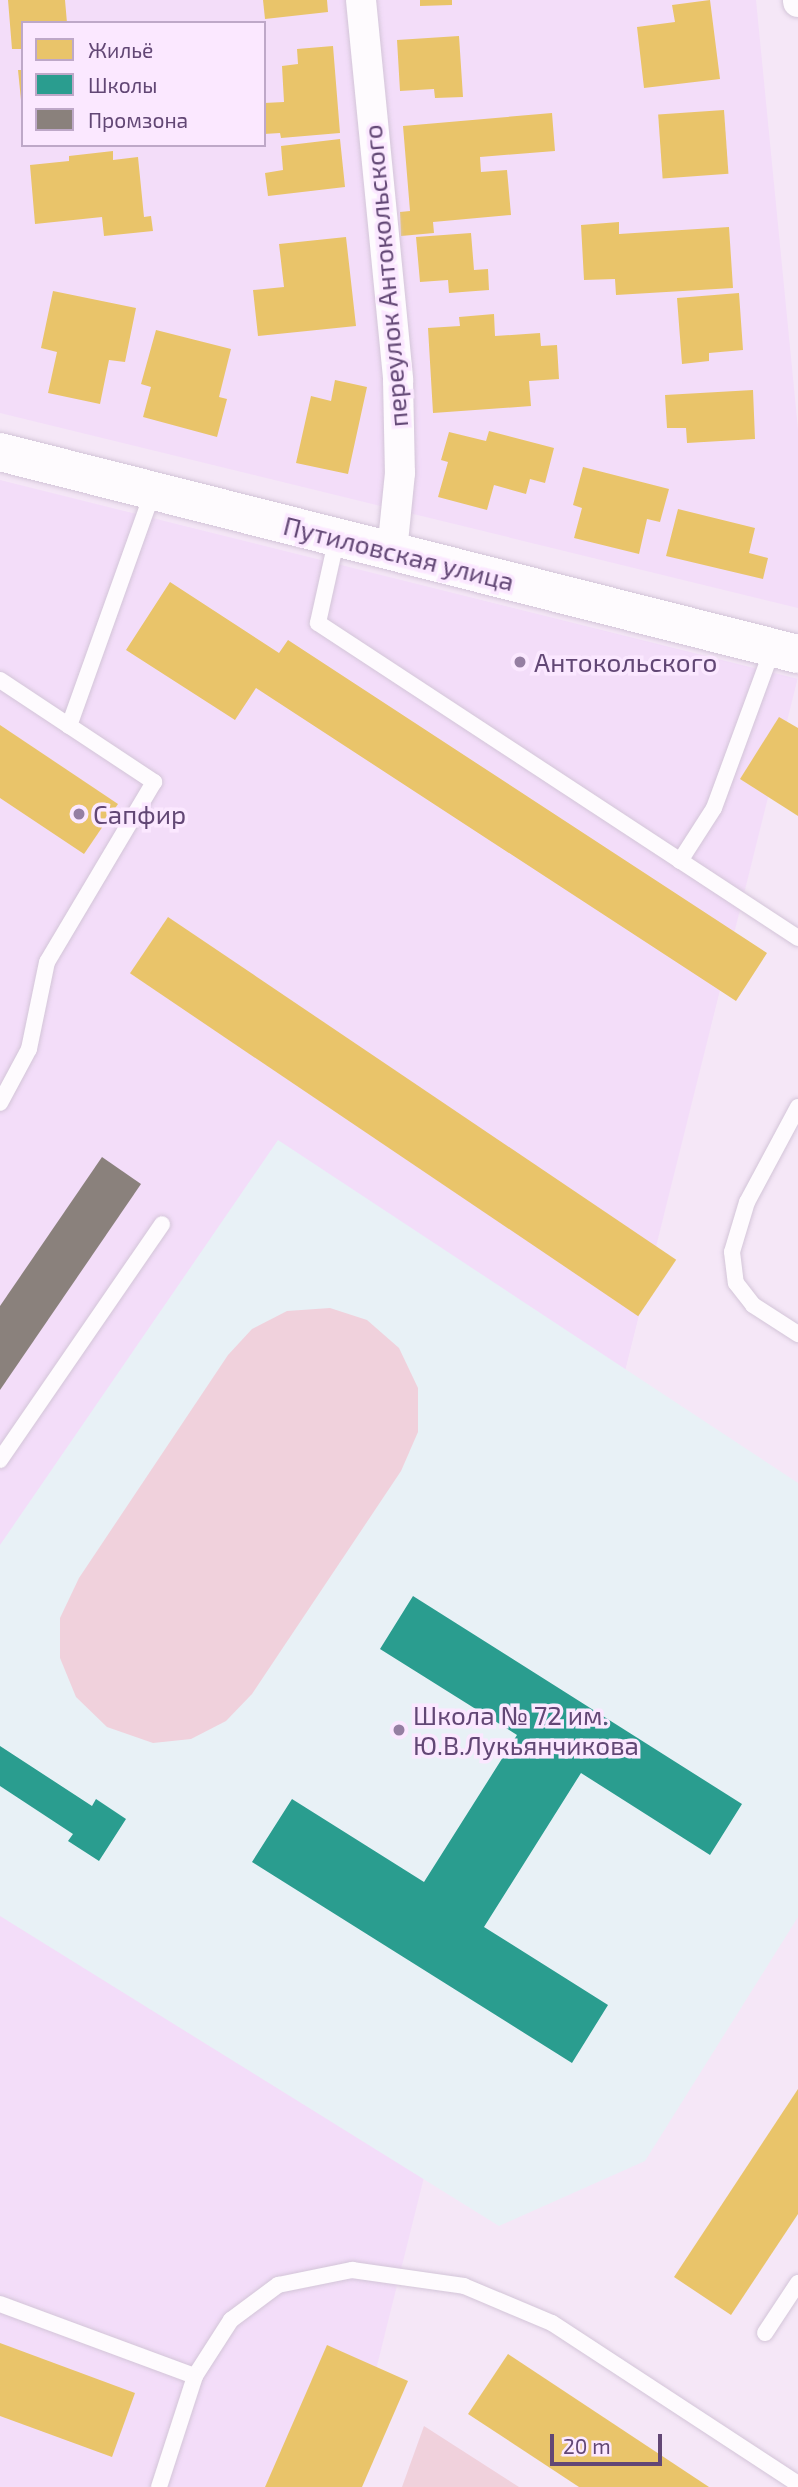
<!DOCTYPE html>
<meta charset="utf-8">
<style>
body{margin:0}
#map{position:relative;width:798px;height:2487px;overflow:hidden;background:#f5e7f7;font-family:"Exo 2",sans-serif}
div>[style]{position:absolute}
.residential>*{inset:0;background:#f3ddf9;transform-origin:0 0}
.education>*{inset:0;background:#e8f1f6}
.green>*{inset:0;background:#f0d1dc}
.homes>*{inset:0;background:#e9c46a;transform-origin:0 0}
.schools>*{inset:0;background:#2a9d8f}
.industry>*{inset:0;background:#8a817c}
.roads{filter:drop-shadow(0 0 2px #d3c5d8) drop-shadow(0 0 2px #d3c5d8)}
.lane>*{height:16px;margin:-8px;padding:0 8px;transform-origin:8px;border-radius:8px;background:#fefbfe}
.street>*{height:30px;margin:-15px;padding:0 15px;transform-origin:15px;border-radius:15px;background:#fefbfe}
.secondary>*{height:38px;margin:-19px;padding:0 19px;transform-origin:19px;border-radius:19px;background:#fefbfe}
.dots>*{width:19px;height:19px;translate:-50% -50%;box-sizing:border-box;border:4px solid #fbe8ff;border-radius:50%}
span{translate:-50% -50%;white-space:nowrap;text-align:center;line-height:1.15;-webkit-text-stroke:7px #fbe8ff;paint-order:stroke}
.street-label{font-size:26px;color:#624775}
.poi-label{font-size:26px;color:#624775}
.left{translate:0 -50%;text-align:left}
.legend{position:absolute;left:21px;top:21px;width:245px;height:126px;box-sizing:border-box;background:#fbe8ff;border:2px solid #bea8c8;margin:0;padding:9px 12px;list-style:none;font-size:21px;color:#624775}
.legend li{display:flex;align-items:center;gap:14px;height:35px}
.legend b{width:35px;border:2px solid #bea8c8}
.scale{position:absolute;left:550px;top:2434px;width:112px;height:32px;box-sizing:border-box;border:4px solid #624775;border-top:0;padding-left:9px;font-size:21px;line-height:24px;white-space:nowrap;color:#624775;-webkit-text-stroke:5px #fbe8ff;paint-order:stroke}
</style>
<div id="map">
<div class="residential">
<i style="clip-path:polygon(evenodd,0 0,756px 0,798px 429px,798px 608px,0 413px,0 0,23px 23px,264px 23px,264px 145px,23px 145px,23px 23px)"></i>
<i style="left:0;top:480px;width:822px;height:2007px;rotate:14deg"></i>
</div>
<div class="education">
<i style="clip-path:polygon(278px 1140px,798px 1483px,798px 1917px,645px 2161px,499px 2226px,0 1916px,0 1545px)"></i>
</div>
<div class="green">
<i style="clip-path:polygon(330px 1308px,367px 1320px,399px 1348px,418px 1388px,418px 1432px,401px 1471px,252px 1694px,226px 1721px,191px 1739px,153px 1743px,107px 1727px,76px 1697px,60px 1658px,60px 1618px,79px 1578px,228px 1355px,252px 1329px,287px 1311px)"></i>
<i style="clip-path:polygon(424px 2426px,519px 2487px,402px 2487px)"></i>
</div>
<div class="homes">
<i style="clip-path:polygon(8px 0,65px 0,67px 23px,23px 23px,23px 49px,12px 49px)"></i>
<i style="clip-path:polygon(263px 0,327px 0,328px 12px,265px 19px)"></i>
<i style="clip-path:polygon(420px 0,452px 0,452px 5px,420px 6px)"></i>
<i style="clip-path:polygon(710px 0,720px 79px,644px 88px,637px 27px,675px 22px,672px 5px)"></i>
<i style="clip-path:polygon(459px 36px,463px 97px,435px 98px,434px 89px,400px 91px,397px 40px)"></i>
<i style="clip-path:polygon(333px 46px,340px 133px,281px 138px,280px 133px,264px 134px,264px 103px,284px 102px,282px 66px,298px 64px,297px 49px)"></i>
<i style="clip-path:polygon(18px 70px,23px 70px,23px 100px,21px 100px)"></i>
<i style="left:724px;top:110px;width:64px;height:66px;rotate:86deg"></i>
<i style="clip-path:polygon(552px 113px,555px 151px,480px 157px,481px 172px,507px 170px,511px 215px,433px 222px,434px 233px,401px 236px,400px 212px,410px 211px,403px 126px)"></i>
<i style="clip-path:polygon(340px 139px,345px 187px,268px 196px,265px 173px,283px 170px,281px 146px)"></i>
<i style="clip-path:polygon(113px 151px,113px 160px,138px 157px,144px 217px,151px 216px,153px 231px,104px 236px,102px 217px,35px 224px,30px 165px,69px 161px,69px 156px)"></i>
<i style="clip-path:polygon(619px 222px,619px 234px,729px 227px,733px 288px,616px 295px,615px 279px,584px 280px,581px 225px)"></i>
<i style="clip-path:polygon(471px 233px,474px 270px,488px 269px,489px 290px,449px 293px,448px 280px,420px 282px,416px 237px)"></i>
<i style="clip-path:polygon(346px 237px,356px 326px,258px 336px,253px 290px,284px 287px,279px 244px)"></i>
<i style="clip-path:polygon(53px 291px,136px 308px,125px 362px,109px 360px,100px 404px,48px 393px,57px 352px,41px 348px)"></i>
<i style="clip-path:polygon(739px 293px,743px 350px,709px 353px,709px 361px,682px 364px,677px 298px)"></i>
<i style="clip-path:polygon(494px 314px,495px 336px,540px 333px,541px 346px,557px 345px,559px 379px,529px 381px,531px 406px,433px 413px,428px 328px,460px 326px,459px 317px)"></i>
<i style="clip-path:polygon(156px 330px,231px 349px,219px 397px,227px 399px,217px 437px,143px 417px,151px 387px,141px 384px)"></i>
<i style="clip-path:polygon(335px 380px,367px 387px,348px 474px,296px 463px,311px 396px,331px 401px)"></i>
<i style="clip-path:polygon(753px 390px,755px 439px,687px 443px,686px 428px,667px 428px,665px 395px)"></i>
<i style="clip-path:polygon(489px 431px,554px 448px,545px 483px,530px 479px,526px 494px,494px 485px,487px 510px,438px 497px,448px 462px,441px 460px,449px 432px,486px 441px)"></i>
<i style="clip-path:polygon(583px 467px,669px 489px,660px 522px,647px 519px,639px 554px,574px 538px,582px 508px,573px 505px)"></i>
<i style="clip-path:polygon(678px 509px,755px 528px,749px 553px,768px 558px,763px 579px,666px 556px)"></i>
<i style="clip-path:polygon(170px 582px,279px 653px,288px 640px,767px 953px,736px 1001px,256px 688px,235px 720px,126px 650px)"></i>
<i style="clip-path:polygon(779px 717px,798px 728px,798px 816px,740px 779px)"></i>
<i style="clip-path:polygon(0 725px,118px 804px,84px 854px,0 798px)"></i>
<i style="left:168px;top:917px;width:613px;height:68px;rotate:34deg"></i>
<i style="clip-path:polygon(798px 2089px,798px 2214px,731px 2315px,674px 2277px)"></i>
<i style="clip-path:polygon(0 2343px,135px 2393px,112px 2457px,0 2416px)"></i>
<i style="clip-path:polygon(327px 2345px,408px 2381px,362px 2487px,265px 2487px)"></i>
<i style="clip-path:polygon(508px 2354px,709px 2487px,579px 2487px,468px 2414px)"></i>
</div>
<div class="schools">
<i style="clip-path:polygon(413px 1596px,742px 1804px,710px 1855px,581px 1773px,484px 1927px,608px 2005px,572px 2063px,252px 1862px,292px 1799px,424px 1882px,517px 1735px,380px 1649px)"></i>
<i style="clip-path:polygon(0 1746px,92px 1806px,96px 1799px,126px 1819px,99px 1861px,68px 1841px,73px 1834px,0 1786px)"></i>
</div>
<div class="industry">
<i style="clip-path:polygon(102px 1157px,141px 1184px,0 1390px,0 1306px)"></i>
</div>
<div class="roads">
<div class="lane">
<i style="left:337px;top:537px;width:88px;rotate:102.5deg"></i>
<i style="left:318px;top:623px;width:574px;rotate:33.27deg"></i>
<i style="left:0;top:680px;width:185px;rotate:33.5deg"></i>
<i style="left:154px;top:782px;width:209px;rotate:120.7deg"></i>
<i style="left:47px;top:962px;width:89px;rotate:101.7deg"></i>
<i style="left:29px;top:1049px;width:61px;rotate:118.2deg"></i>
<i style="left:69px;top:726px;width:249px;rotate:-70.3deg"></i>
<i style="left:680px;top:861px;width:63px;rotate:-57.3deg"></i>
<i style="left:714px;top:808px;width:171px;rotate:-69.8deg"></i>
<i style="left:798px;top:1107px;width:108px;rotate:118.2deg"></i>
<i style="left:747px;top:1202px;width:52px;rotate:106.7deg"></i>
<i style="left:732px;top:1252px;width:31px;rotate:83deg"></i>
<i style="left:736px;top:1283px;width:28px;rotate:52deg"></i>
<i style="left:753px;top:1305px;width:54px;rotate:32.8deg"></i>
<i style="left:0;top:1460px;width:286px;rotate:-55.5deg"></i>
<i style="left:0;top:2304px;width:208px;rotate:20.3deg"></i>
<i style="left:195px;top:2376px;width:67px;rotate:-57.3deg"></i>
<i style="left:231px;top:2320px;width:59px;rotate:-36.7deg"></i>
<i style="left:278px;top:2285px;width:76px;rotate:-11.5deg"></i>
<i style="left:352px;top:2270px;width:113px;rotate:8.1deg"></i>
<i style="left:464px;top:2286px;width:95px;rotate:22.8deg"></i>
<i style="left:552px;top:2323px;width:294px;rotate:33.2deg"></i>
<i style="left:765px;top:2333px;width:60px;rotate:-56.6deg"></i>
<i style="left:159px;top:2487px;width:117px;rotate:-72deg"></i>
</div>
<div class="street">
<i style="left:361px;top:0;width:382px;rotate:84.4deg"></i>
<i style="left:398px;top:380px;width:93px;rotate:88.8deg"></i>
<i style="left:400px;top:473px;width:79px;rotate:95.8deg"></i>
<i style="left:798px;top:0;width:2px;rotate:90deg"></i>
</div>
<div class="secondary">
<i style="left:0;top:452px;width:823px;rotate:14.21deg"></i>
</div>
</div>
<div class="dots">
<i style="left:520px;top:662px;background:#957fa2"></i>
<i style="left:79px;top:814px;background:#957fa2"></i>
<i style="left:399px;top:1730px;background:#957fa2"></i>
</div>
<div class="street-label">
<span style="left:385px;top:276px;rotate:-95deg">переулок Антокольского</span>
<span style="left:399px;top:553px;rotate:14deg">Путиловская улица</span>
</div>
<div class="poi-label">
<span class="left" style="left:534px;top:662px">Антокольского</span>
<span class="left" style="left:93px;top:814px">Сапфир</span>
<span class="left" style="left:413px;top:1730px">Школа № 72 им.<br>Ю.В.Лукьянчикова</span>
</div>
<ul class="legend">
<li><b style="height:19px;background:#e9c46a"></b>Жильё</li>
<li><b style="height:19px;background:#2a9d8f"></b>Школы</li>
<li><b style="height:19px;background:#8a817c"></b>Промзона</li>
</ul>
<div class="scale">20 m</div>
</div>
